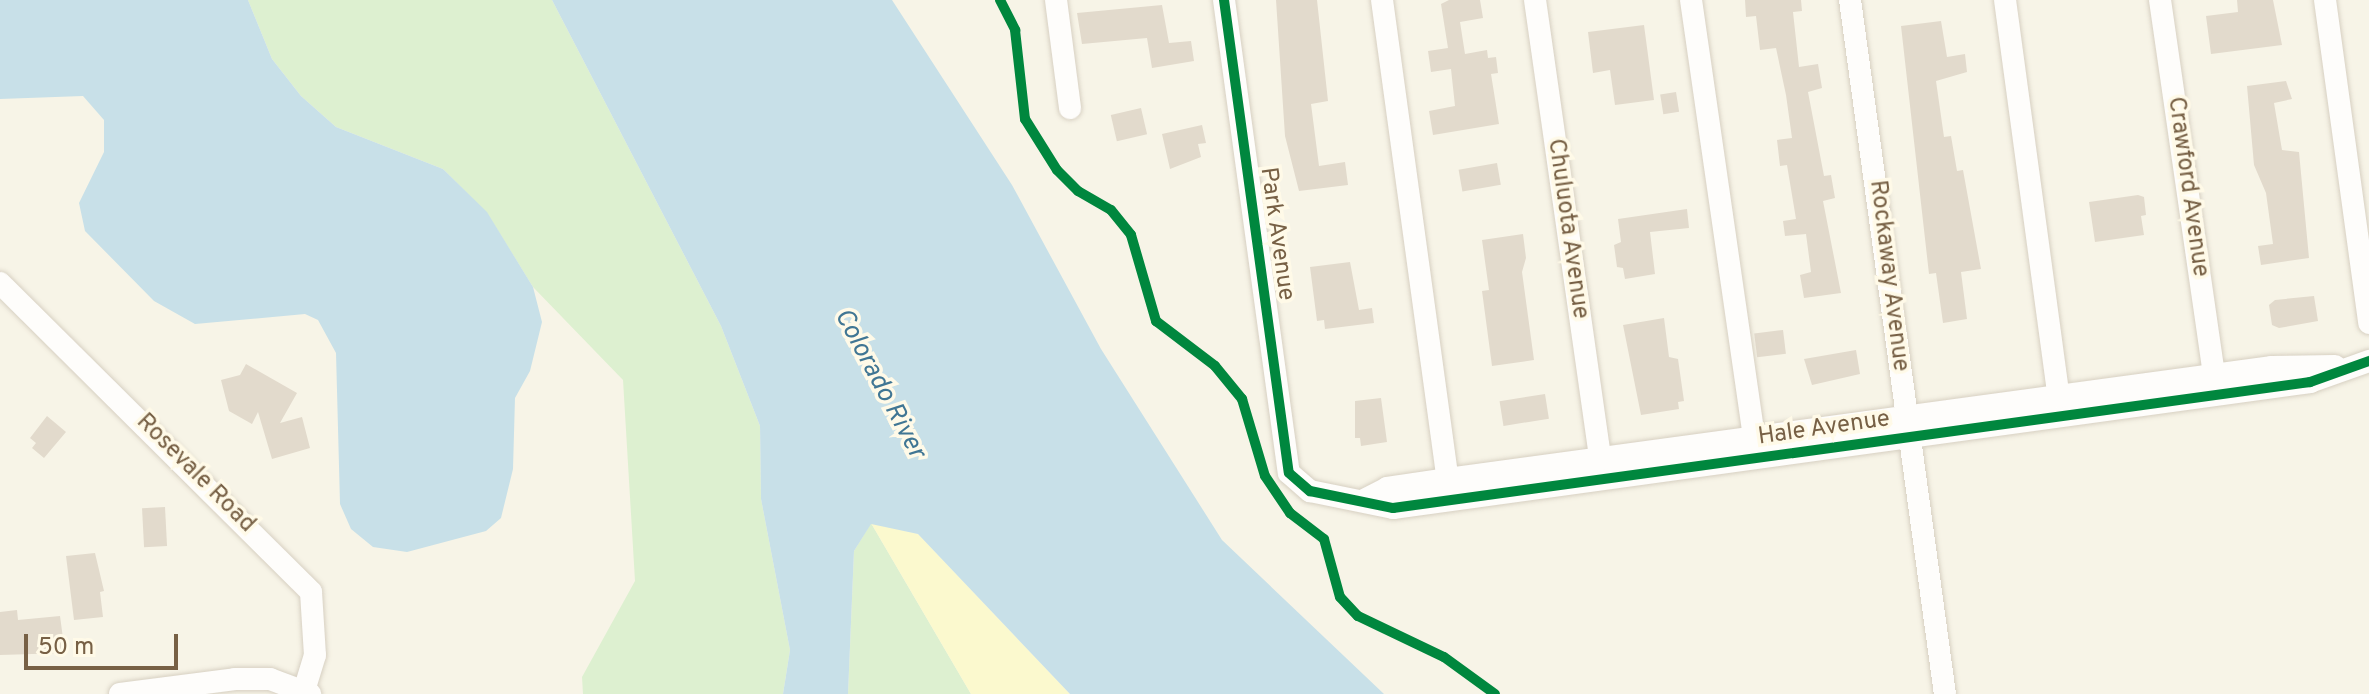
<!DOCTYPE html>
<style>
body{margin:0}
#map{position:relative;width:2369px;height:694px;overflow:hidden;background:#f7f4e7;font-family:Overpass,sans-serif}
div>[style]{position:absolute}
.green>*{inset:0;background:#ddf0d0}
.sand>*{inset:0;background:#fbf9ce}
.water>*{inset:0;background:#c8e0e8}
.building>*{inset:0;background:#e2dacc;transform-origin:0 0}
.roads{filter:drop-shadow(0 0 2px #d7d0c2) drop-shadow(0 0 2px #d7d0c2)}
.minor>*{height:22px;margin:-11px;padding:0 11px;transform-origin:11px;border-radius:11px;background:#fefdfb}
.cycleway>*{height:10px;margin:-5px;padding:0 5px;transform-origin:5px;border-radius:5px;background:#00873e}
span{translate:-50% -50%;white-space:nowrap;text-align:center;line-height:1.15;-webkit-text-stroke:7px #fffae8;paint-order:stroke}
.street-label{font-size:24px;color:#776045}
.water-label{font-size:26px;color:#407694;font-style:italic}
.scale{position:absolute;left:24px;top:634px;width:154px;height:36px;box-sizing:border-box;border:4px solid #776045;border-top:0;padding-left:10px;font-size:24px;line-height:28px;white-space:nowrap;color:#776045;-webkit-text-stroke:6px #fffae8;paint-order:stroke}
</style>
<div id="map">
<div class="green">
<i style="clip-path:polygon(248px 0,552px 0,721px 326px,760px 426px,761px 499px,790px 650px,783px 694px,583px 694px,582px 677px,635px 581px,623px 380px,533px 287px,487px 213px,443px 169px,336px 127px,301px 96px,272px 59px)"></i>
<i style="clip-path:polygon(871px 523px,971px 694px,848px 694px,854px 551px)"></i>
</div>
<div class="sand">
<i style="clip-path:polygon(871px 523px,918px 534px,1070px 694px,971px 694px)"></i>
</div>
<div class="water">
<i style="clip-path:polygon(0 0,248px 0,272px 59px,301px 96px,336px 127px,443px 169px,487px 212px,533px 287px,542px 322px,530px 371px,515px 398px,513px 469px,501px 518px,486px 531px,407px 552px,373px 547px,351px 529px,340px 504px,336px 353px,318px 320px,305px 314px,195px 324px,154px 301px,85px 231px,79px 203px,104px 152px,104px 120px,83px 96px,0 99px)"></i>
<i style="clip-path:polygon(552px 0,892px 0,1012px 185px,1101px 349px,1222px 540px,1384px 694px,1070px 694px,918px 534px,871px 524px,854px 551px,848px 694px,783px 694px,790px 650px,761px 499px,760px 426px,721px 326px)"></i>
</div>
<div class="building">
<i style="clip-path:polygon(1276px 0,1317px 0,1328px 101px,1311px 104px,1319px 166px,1345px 162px,1348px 185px,1299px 191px,1285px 136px)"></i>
<i style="clip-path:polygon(1449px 0,1480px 0,1483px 18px,1460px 22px,1465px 54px,1487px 50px,1488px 58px,1496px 57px,1498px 73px,1491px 74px,1499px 124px,1433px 135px,1429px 111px,1455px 106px,1451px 69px,1431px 72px,1428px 51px,1448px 48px,1441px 4px)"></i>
<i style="clip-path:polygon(1745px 0,1801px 0,1802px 11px,1793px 12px,1799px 67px,1818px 64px,1822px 88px,1808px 92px,1824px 176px,1831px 175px,1835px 198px,1823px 201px,1841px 293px,1804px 298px,1800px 275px,1811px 272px,1806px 234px,1785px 236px,1783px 221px,1796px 219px,1787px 165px,1780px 166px,1777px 140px,1792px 138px,1786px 95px,1776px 48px,1760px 50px,1756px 16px,1746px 17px)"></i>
<i style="clip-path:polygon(2237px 0,2273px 0,2282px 45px,2211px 54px,2206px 16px,2238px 12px)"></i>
<i style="clip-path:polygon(1162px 5px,1169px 43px,1191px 41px,1194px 61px,1152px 68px,1147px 38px,1082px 44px,1077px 13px)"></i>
<i style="clip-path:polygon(1941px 21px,1947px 57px,1965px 54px,1967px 72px,1936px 81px,1944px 137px,1951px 136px,1957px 171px,1963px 170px,1981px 269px,1961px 272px,1967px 319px,1943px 323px,1936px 273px,1929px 274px,1901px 26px)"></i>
<i style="clip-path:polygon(1644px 25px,1654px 100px,1615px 105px,1610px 70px,1593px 73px,1588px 32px)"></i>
<i style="clip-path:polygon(2286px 81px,2292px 99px,2274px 103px,2282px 150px,2299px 152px,2309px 258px,2261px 265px,2258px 246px,2273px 244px,2266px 193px,2254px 165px,2247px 86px)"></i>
<i style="left:1676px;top:92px;width:20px;height:16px;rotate:81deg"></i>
<i style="left:1141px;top:108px;width:27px;height:31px;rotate:77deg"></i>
<i style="clip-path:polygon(1202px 125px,1206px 143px,1198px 144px,1201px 157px,1170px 169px,1162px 134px)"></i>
<i style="left:1497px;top:163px;width:22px;height:39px;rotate:80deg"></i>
<i style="clip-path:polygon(2138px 195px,2144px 197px,2146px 215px,2141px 216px,2144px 235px,2095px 242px,2089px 202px)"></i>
<i style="clip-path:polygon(1687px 209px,1689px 228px,1650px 232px,1655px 274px,1625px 279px,1623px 268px,1617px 267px,1614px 245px,1621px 242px,1618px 219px)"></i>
<i style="clip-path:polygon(1523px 234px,1526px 258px,1522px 272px,1534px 360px,1492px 366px,1482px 291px,1489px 290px,1482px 240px)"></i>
<i style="clip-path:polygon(1350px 262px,1359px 310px,1372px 308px,1374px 323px,1325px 329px,1324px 320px,1317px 321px,1310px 267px)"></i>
<i style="clip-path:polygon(2314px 296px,2318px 321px,2279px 328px,2272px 325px,2269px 305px,2275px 300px)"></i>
<i style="clip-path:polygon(1664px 318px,1669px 357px,1678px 359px,1684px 401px,1678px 402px,1679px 409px,1641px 415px,1623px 325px)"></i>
<i style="left:1783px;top:330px;width:24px;height:29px;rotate:83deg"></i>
<i style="clip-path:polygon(1856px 350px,1860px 374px,1812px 385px,1804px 359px)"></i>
<i style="clip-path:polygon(246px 364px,297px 393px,280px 423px,302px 417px,310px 448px,272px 459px,258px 412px,252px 424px,229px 411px,221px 380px,240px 375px)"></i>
<i style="left:1545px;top:394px;width:25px;height:46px;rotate:81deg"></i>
<i style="clip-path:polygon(1381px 398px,1387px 442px,1361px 446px,1360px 438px,1355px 438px,1355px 401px)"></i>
<i style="clip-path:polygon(47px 416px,66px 432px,44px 458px,32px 448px,36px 443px,30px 438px)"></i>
<i style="left:165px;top:507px;width:39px;height:23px;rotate:87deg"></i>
<i style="clip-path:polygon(95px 553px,104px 591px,100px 592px,103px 617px,74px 620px,66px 556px)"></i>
<i style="clip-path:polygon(17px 610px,18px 620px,60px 616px,65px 653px,0 655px,0 612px)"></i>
</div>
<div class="roads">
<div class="minor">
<i style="left:1056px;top:0;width:109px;rotate:82.6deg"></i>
<i style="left:1224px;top:0;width:477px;rotate:82.2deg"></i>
<i style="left:1289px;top:473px;width:28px;rotate:41deg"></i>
<i style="left:1310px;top:491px;width:85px;rotate:11.6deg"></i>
<i style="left:1393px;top:508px;width:926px;rotate:-7.82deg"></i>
<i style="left:2310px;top:382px;width:63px;rotate:-19.6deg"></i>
<i style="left:1382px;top:0;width:484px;rotate:82.2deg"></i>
<i style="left:1535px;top:0;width:464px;rotate:81.9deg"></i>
<i style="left:1691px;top:0;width:443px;rotate:81.8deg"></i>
<i style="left:1850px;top:0;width:700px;rotate:82.21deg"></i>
<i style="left:2005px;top:0;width:401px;rotate:82.3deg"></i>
<i style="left:2160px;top:0;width:378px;rotate:81.8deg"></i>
<i style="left:2325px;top:0;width:326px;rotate:82.2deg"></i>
<i style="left:0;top:283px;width:438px;rotate:44.8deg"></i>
<i style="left:311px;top:592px;width:63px;rotate:86.4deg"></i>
<i style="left:315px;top:655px;width:37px;rotate:107deg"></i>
<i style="left:1362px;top:501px;width:28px;rotate:-27deg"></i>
<i style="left:1387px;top:488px;width:62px;rotate:-8.4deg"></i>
<i style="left:1448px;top:479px;width:832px;rotate:-7.74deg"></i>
<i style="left:2272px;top:367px;width:63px;rotate:-0.9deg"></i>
<i style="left:120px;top:694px;width:116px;rotate:-7.4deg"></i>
<i style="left:235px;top:679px;width:35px"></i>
<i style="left:270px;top:679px;width:43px;rotate:20.6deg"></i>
</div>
</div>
<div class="cycleway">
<i style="left:1000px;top:0;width:34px;rotate:63deg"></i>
<i style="left:1015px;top:30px;width:90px;rotate:83.6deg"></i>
<i style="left:1025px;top:119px;width:60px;rotate:57.9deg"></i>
<i style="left:1057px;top:170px;width:30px;rotate:45deg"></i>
<i style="left:1078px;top:191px;width:38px;rotate:30deg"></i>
<i style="left:1111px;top:210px;width:32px;rotate:51deg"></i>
<i style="left:1131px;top:235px;width:90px;rotate:73.8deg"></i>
<i style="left:1156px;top:321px;width:74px;rotate:37.3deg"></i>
<i style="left:1215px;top:366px;width:43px;rotate:50.7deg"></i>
<i style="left:1242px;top:399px;width:80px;rotate:73.4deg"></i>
<i style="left:1265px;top:476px;width:45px;rotate:56deg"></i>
<i style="left:1290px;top:513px;width:43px;rotate:37.4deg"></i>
<i style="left:1324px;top:539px;width:60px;rotate:74.6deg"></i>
<i style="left:1340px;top:597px;width:26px;rotate:47deg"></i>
<i style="left:1358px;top:616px;width:95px;rotate:25.5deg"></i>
<i style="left:1444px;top:657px;width:63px;rotate:36deg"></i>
<i style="left:1224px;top:0;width:477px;rotate:82.2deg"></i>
<i style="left:1289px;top:473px;width:28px;rotate:41deg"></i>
<i style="left:1310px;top:491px;width:85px;rotate:11.6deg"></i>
<i style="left:1393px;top:508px;width:926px;rotate:-7.82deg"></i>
<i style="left:2310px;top:382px;width:63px;rotate:-19.6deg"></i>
</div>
<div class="street-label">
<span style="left:2187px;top:187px;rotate:82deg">Crawford Avenue</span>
<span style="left:1567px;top:229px;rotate:82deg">Chuluota Avenue</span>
<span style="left:1276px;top:234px;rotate:82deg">Park Avenue</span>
<span style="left:1888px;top:276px;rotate:83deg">Rockaway Avenue</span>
<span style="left:1824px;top:429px;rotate:-8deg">Hale Avenue</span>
<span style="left:195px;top:474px;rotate:45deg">Rosevale Road</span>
</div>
<div class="water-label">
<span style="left:879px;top:384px;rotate:62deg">Colorado River</span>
</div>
<div class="scale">50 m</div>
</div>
